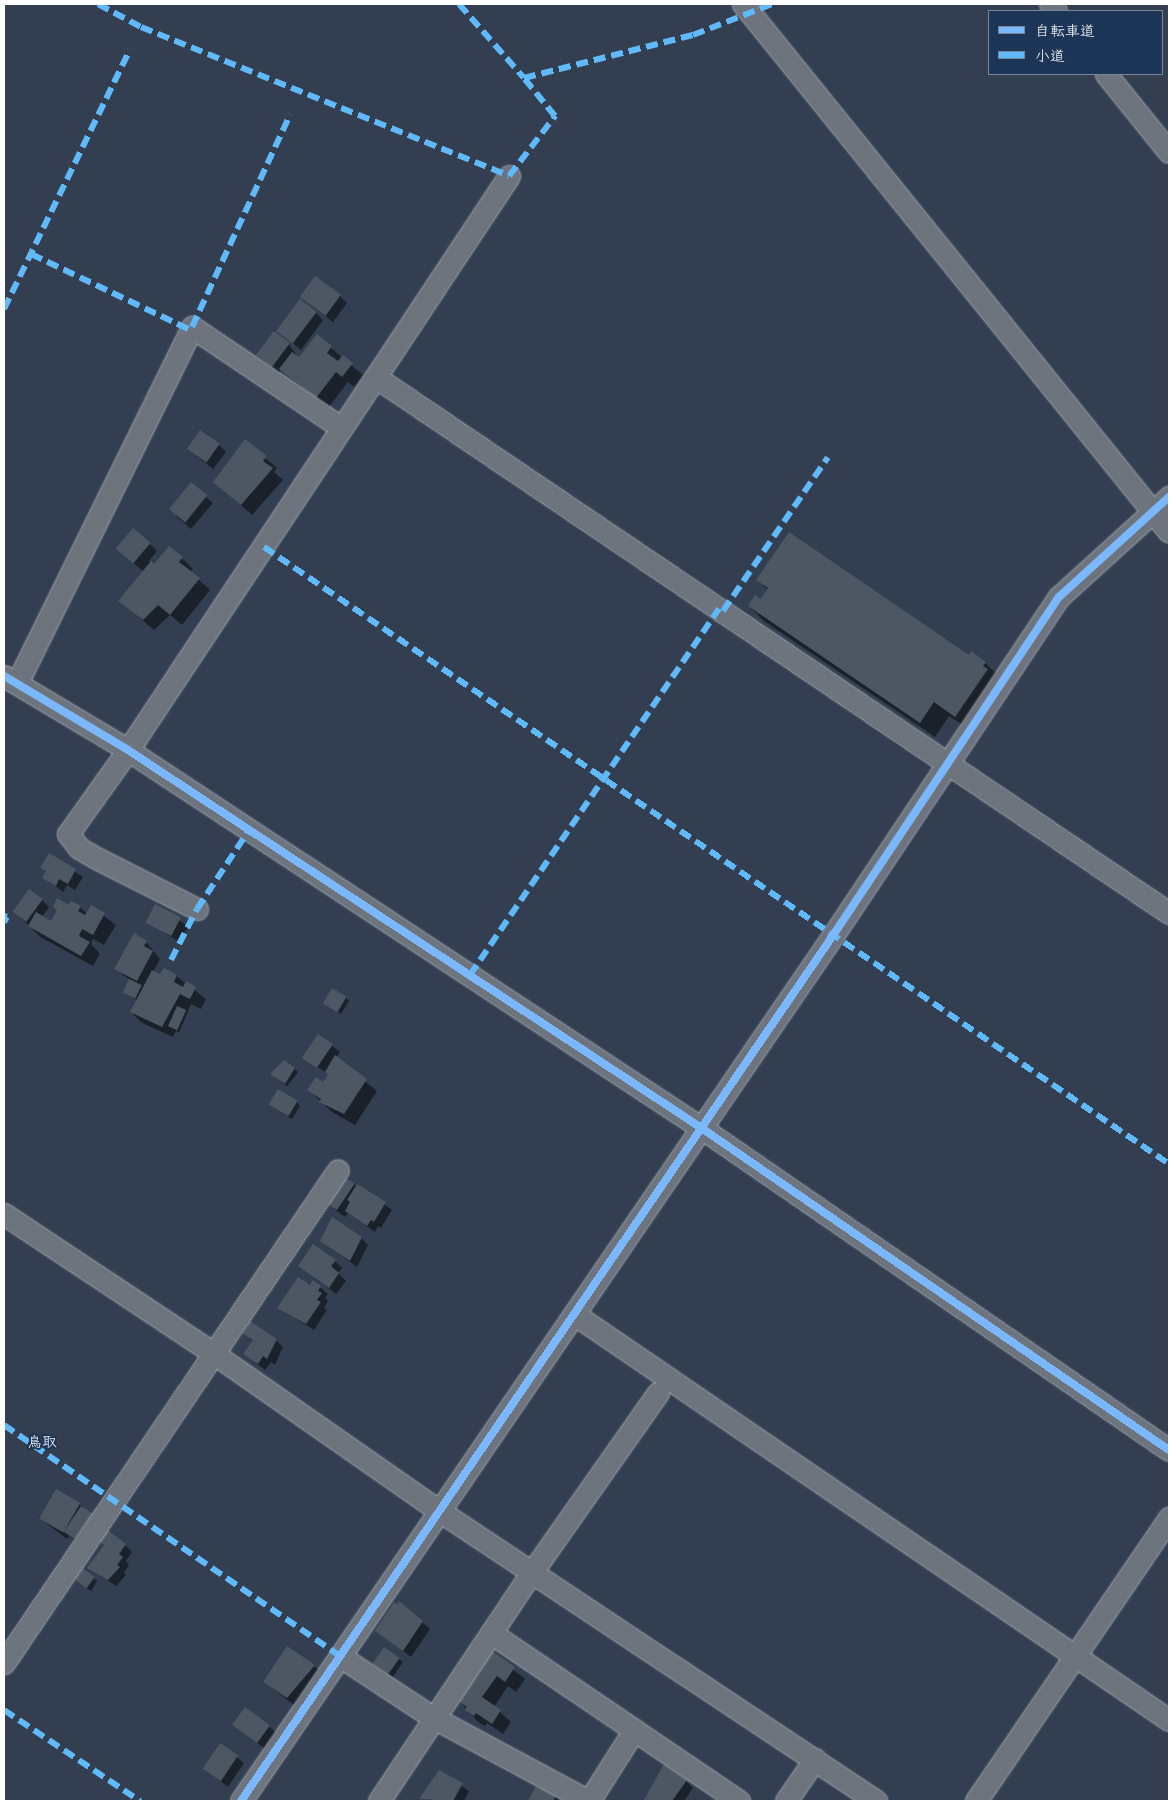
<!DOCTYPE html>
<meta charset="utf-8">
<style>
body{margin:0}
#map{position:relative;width:1173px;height:1805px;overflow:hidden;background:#333f51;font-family:Mali,"Klee One",sans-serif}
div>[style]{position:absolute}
.shadow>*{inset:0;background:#0007;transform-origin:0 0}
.building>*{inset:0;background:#4d5764;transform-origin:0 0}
.roads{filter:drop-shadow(0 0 1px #a3a9b1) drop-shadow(0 0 1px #a3a9b1)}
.minor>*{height:21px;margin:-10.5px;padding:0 10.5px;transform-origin:10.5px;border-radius:10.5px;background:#6e747e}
.quiet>*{height:6px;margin-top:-3px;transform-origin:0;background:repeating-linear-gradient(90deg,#60bafa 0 12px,transparent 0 18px)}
.cycleway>*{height:8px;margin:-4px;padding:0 4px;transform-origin:4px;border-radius:4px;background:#7ab7fb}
span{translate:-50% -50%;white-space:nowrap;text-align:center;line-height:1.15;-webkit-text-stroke:4px #1d3557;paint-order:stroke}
.neighbourhood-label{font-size:15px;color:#fff}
.frame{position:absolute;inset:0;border:5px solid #fff;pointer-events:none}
.legend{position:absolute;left:988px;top:10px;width:175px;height:65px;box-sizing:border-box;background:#1d3557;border:1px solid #77869a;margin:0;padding:6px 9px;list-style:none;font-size:15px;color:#fff}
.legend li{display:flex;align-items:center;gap:10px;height:25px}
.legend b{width:25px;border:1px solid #77869a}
</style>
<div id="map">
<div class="shadow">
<i style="clip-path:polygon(340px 296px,347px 303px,333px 322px,301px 297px)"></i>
<i style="clip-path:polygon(316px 313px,323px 320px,301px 350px,278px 331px)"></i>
<i style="clip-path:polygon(317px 336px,363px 375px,354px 387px,348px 382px,328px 408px,281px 370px,279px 373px,264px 361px,289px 344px,299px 359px)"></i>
<i style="clip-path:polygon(245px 441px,277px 468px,274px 472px,283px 480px,252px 515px,215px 482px)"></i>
<i style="clip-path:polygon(219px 445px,226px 452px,213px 469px,188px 449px)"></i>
<i style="clip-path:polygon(191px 484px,213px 503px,191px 529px,176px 516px)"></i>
<i style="clip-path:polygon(150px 544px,157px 551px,149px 561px,154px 566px,182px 558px,193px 569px,190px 572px,210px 590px,182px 625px,170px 615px,154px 630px,120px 601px,144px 572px,127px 558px)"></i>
<i style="clip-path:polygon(758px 580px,985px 663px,1000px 677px,970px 730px,949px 716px,935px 737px,764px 621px,749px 606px,761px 601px,768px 590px)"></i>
<i style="clip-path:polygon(49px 855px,83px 877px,75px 890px,67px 885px,63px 892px,44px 877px,47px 872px,42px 867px)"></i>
<i style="clip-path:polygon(42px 900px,49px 907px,42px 917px,52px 922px,80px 907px,87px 914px,91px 906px,116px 925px,104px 945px,93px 939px,91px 944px,100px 954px,93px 966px,40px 937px,15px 912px)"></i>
<i style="left:156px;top:906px;width:38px;height:18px;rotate:32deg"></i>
<i style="clip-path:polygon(146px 942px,160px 959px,153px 972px,161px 976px,176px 976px,206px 999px,201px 1009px,191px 1004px,179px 1033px,176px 1031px,173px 1037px,142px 1023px,131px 1012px,137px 1000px,124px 992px,130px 980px,116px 969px)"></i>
<i style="clip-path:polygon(346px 998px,349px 1001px,341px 1014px,327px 1006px)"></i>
<i style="clip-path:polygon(319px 1036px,340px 1052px,336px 1058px,377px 1091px,355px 1125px,332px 1112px,309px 1090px,323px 1084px,329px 1074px,304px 1059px)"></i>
<i style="left:284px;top:1061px;width:18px;height:18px;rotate:38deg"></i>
<i style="clip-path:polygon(297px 1102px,300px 1106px,292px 1119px,273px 1107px)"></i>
<i style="clip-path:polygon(344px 1177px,392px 1210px,381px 1228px,378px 1226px,375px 1232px,348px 1213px,345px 1217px,326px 1203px)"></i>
<i style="clip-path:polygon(361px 1238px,368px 1245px,357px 1267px,321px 1241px)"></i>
<i style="clip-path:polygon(335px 1261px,342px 1268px,338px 1273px,346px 1281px,336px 1294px,299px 1266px)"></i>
<i style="clip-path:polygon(314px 1282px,328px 1294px,325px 1298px,328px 1301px,324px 1308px,327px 1310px,314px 1330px,279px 1308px)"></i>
<i style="clip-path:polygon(243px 1332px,276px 1340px,283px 1347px,275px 1365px,271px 1362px,265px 1370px,245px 1354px,253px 1341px)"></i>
<i style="clip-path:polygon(73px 1499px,87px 1511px,83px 1546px,69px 1536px,67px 1539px,38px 1517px)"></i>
<i style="clip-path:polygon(125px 1545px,132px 1552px,126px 1561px,129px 1565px,124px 1573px,126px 1575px,116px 1586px,89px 1568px)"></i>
<i style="clip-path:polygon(81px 1568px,97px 1581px,91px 1591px,77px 1581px)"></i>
<i style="clip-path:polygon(400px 1603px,430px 1629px,411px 1657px,376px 1631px)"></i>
<i style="clip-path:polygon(385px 1649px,403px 1662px,393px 1677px,378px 1667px)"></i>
<i style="clip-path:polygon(491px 1652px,525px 1679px,516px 1692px,508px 1686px,494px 1707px,511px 1722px,503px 1734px,487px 1723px,485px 1726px,477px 1721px,458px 1699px)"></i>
<i style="clip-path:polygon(314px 1666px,321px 1673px,294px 1705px,264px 1682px)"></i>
<i style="clip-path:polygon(234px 1725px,269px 1726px,276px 1733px,265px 1749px)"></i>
<i style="clip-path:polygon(220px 1744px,244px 1763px,228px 1787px,204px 1768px)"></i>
<i style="clip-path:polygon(439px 1771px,469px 1791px,464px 1801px,421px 1799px)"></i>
<i style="clip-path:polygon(686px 1781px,693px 1788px,684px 1801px,645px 1799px)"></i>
<i style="clip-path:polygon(537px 1787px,555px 1797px,560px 1801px,529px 1801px)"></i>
</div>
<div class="building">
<i style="left:315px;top:276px;width:32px;height:26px;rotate:36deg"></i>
<i style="left:300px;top:299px;width:21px;height:40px;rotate:37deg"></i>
<i style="left:274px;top:331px;width:20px;height:30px;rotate:37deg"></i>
<i style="clip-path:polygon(317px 334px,332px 346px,327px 353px,338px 361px,343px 355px,353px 363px,342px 377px,336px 372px,316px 398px,279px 369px,292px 352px,299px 357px)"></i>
<i style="left:200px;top:430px;width:24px;height:23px;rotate:35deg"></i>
<i style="clip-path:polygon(245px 439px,267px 456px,263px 461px,273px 468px,241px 505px,213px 482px)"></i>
<i style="left:191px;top:482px;width:21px;height:35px;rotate:39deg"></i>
<i style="left:133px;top:528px;width:23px;height:27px;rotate:40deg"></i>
<i style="clip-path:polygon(789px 532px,969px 655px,971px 651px,986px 662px,983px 666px,988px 669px,955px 717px,934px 702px,920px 723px,748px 606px,755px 595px,761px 599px,768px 588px,756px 580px)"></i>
<i style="clip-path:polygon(169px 546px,183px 557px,179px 562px,200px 578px,170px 615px,158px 605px,143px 620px,118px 601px,151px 561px,154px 564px)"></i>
<i style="clip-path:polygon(49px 853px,76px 869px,68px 884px,59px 879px,56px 886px,42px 878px,46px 871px,40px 868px)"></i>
<i style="left:29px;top:889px;width:17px;height:28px;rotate:36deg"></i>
<i style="clip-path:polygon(57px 898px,69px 905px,71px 901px,81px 906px,78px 911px,85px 915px,91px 905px,105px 913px,93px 935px,82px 929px,79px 936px,90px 942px,81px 956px,28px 926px,36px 912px,51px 921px,57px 910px,53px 907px)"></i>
<i style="left:155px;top:904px;width:29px;height:21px;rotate:27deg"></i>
<i style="clip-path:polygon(134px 933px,147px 941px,144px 946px,153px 951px,137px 981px,114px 969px)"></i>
<i style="clip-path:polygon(164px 968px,177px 975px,174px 982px,183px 987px,186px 981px,196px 987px,190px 999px,180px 994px,162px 1027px,130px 1012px,152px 970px,160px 974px)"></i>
<i style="left:129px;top:979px;width:14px;height:15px;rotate:25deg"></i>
<i style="left:332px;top:988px;width:17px;height:18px;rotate:31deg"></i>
<i style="left:177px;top:1006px;width:10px;height:22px;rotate:24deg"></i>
<i style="left:318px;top:1034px;width:18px;height:29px;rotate:34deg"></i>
<i style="clip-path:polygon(335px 1055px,367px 1079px,344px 1114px,319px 1102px,321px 1099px,307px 1090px,316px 1077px,323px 1082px,328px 1074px,325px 1072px)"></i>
<i style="clip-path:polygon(284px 1060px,295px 1068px,285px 1084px,270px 1074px)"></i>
<i style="left:278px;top:1089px;width:23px;height:18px;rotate:31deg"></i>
<i style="left:343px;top:1176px;width:14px;height:32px;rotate:34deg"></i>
<i style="clip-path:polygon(357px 1184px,386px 1202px,374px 1222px,371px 1220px,367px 1226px,345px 1211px,350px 1202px,347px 1200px)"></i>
<i style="clip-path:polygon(332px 1217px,362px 1237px,350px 1261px,320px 1241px)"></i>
<i style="clip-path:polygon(313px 1244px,336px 1260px,331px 1266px,339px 1273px,329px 1288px,298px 1266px)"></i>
<i style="clip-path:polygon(298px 1277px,310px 1285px,313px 1280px,321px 1286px,318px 1291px,322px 1293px,317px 1300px,321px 1302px,306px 1324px,277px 1308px)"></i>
<i style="clip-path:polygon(250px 1321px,277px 1339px,267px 1359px,263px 1356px,258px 1364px,243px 1354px,253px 1340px,242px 1333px)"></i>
<i style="left:56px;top:1489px;width:28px;height:34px;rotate:30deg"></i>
<i style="left:81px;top:1506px;width:14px;height:31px;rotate:34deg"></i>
<i style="clip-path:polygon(106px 1529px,126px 1544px,119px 1554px,123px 1557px,117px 1565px,120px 1567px,108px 1580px,87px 1568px,104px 1545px,98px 1540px)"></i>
<i style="left:81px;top:1567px;width:17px;height:14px;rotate:36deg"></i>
<i style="clip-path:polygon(399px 1601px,423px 1621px,403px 1651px,375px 1631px,394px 1602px,397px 1604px)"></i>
<i style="clip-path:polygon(287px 1646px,315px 1665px,287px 1698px,263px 1682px)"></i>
<i style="left:384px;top:1647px;width:19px;height:20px;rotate:35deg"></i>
<i style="clip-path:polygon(490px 1650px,515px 1667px,505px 1682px,497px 1676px,482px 1697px,501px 1710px,492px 1724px,476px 1713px,474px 1716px,465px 1710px,467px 1707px,457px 1700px)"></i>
<i style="left:245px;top:1707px;width:31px;height:22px;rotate:36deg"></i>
<i style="left:220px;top:1743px;width:22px;height:31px;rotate:34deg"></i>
<i style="clip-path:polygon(664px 1764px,687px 1780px,672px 1801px,646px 1801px,644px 1800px)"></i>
<i style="clip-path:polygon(439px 1770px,463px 1783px,453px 1801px,419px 1799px)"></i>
<i style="clip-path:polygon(536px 1786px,556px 1796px,553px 1801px,528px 1801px)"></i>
</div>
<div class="roads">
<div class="minor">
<i style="left:743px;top:4px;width:678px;rotate:51.1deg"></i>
<i style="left:1050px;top:4px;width:9px;rotate:49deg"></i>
<i style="left:1106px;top:74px;width:100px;rotate:51.1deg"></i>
<i style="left:377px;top:378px;width:956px;rotate:34.04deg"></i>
<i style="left:4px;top:676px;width:144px;rotate:30.8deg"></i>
<i style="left:128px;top:750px;width:685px;rotate:33.39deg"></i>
<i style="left:700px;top:1127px;width:569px;rotate:34.56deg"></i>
<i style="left:17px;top:683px;width:397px;rotate:-63.8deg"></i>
<i style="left:192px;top:327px;width:179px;rotate:34deg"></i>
<i style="left:197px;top:909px;width:111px;rotate:-153.2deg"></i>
<i style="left:98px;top:859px;width:22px;rotate:-150deg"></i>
<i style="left:79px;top:848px;width:18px;rotate:-128deg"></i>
<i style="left:68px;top:834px;width:103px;rotate:-54.5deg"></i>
<i style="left:128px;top:750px;width:689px;rotate:-56.43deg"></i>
<i style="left:4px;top:1214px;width:251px;rotate:33.6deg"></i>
<i style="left:213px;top:1353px;width:274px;rotate:34.9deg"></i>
<i style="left:438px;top:1510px;width:526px;rotate:33.6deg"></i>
<i style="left:574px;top:1314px;width:720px;rotate:34.31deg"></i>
<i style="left:491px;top:1633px;width:173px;rotate:34.1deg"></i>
<i style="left:341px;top:1657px;width:111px;rotate:33.3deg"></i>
<i style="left:434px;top:1718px;width:176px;rotate:28.2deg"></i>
<i style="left:4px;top:1663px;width:595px;rotate:-55.88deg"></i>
<i style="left:241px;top:1801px;width:1050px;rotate:-55.63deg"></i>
<i style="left:834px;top:934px;width:405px;rotate:-56.3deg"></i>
<i style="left:1059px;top:597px;width:149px;rotate:-42.3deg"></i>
<i style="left:379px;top:1801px;width:275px;rotate:-56.3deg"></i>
<i style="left:532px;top:1572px;width:219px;rotate:-54.9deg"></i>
<i style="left:589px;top:1801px;width:84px;rotate:-57.6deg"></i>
<i style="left:634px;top:1730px;width:127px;rotate:34.1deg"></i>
<i style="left:786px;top:1801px;width:51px;rotate:-55.4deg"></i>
<i style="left:976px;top:1801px;width:343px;rotate:-55.7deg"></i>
</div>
</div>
<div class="quiet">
<i style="left:98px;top:4px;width:49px;rotate:28.1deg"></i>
<i style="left:141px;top:27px;width:397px;rotate:22deg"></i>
<i style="left:509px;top:176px;width:76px;rotate:-52.5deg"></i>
<i style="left:555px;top:116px;width:49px;rotate:-129.2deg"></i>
<i style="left:459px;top:4px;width:98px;rotate:48.7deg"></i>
<i style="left:524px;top:78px;width:174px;rotate:-14.3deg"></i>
<i style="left:693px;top:35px;width:85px;rotate:-21.4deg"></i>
<i style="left:31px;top:254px;width:176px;rotate:25.5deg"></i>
<i style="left:4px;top:309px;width:288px;rotate:-64.1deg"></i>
<i style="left:192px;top:327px;width:234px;rotate:-65.2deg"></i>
<i style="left:264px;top:547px;width:1095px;rotate:34.28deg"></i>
<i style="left:723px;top:611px;width:186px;rotate:-55.7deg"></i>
<i style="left:4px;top:916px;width:3px;rotate:18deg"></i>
<i style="left:7px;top:917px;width:6px;rotate:121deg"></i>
<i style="left:171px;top:960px;width:57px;rotate:-63deg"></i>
<i style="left:197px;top:909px;width:95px;rotate:-56.6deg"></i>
<i style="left:470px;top:975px;width:443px;rotate:-55.8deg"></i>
<i style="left:4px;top:1425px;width:409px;rotate:34.5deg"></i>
<i style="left:4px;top:1710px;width:164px;rotate:33.8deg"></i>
</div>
<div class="cycleway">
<i style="left:4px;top:676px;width:144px;rotate:30.8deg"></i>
<i style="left:128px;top:750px;width:685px;rotate:33.39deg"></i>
<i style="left:700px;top:1127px;width:569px;rotate:34.56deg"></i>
<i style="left:241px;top:1801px;width:1050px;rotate:-55.63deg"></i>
<i style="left:834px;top:934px;width:405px;rotate:-56.3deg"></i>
<i style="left:1059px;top:597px;width:149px;rotate:-42.3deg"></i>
</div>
<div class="neighbourhood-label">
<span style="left:42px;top:1442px">鳥取</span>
</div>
<div class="frame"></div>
<ul class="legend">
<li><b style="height:6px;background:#7ab7fb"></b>自転車道</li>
<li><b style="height:6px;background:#60bafa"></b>小道</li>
</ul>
</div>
